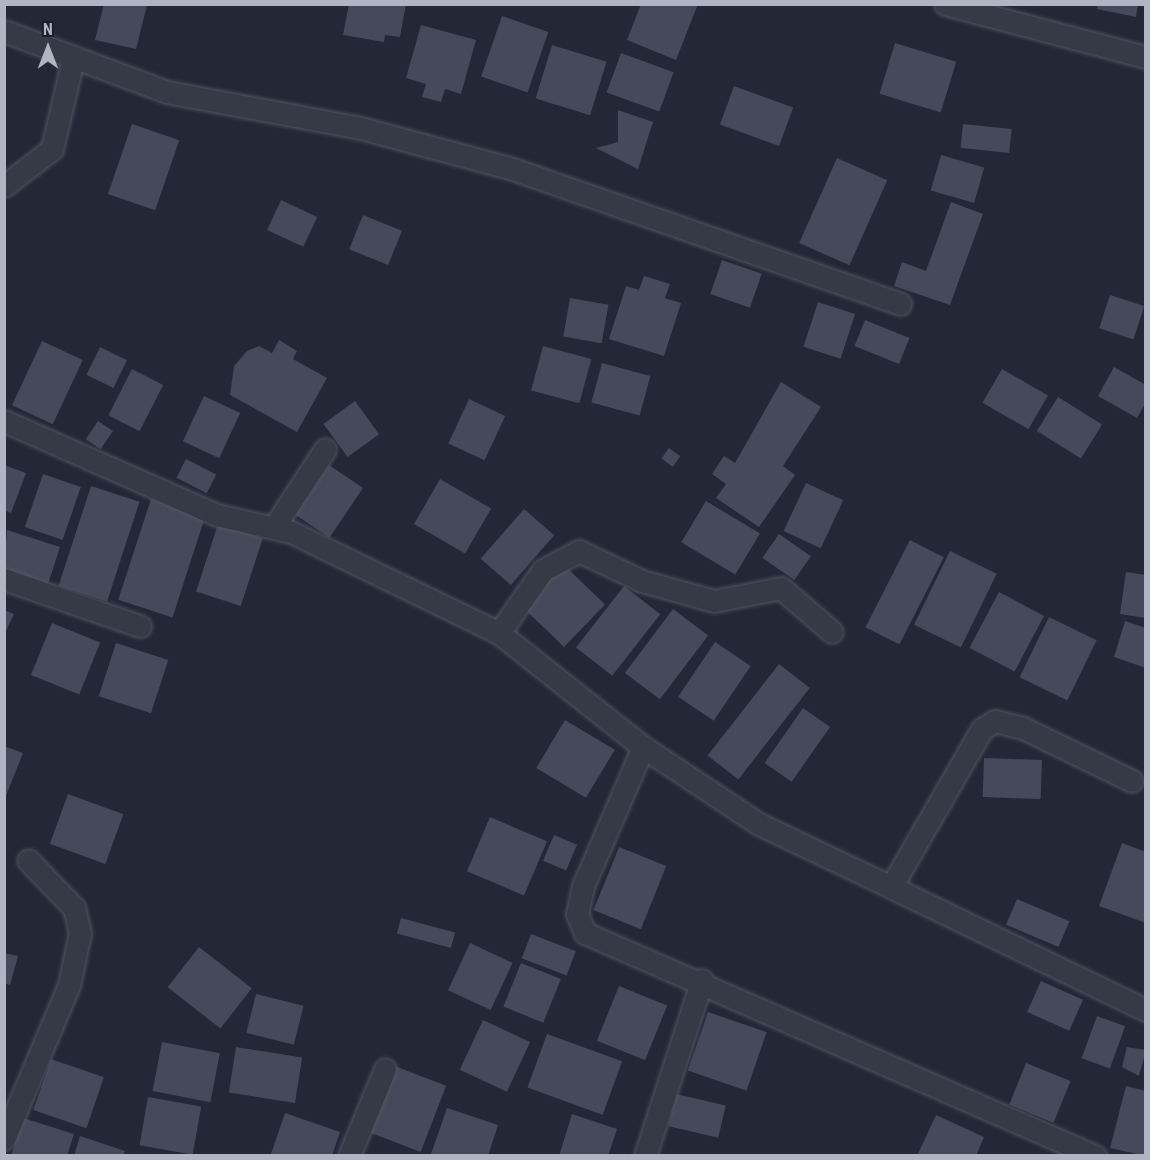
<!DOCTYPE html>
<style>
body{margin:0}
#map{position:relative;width:1150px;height:1160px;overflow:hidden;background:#232736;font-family:"Roboto Condensed",sans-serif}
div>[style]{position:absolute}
.building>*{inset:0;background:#444a5a;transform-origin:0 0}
.roads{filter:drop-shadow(0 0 2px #515461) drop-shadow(0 0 2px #515461)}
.minor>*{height:21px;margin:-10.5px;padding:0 10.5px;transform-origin:10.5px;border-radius:10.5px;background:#363a46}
span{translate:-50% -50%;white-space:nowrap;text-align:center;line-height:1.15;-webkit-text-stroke:4.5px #1c1f2b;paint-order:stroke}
.frame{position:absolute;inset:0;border:6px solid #b1b4c3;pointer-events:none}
.north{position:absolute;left:18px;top:18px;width:60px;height:60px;-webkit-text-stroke:4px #1c1f2b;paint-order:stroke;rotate:0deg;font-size:16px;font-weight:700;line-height:24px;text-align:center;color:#b1b4c3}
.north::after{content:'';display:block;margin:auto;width:21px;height:27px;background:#b1b4c3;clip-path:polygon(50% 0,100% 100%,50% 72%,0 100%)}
</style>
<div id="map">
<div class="building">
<i style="clip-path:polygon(104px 4px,147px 5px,136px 49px,95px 40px)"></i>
<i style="clip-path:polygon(349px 4px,406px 4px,400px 37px,385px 35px,384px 42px,343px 35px)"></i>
<i style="clip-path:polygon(641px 4px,698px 4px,676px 60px,627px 40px)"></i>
<i style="clip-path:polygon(1098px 4px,1138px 4px,1136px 17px,1097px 9px)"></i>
<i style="left:502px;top:16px;width:49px;height:64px;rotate:19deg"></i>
<i style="clip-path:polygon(421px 25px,476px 40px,461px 94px,445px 89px,441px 102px,422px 97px,426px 84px,406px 78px)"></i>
<i style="left:895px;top:43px;width:64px;height:53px;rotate:17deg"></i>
<i style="left:552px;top:45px;width:57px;height:56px;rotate:17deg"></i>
<i style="left:621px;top:53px;width:56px;height:42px;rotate:20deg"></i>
<i style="left:734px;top:86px;width:63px;height:41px;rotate:20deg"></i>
<i style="clip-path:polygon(618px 110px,653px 122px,638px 169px,596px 148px,618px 142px)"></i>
<i style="left:132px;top:124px;width:50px;height:74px;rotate:19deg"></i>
<i style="left:963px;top:124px;width:49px;height:24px;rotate:6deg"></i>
<i style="left:941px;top:155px;width:45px;height:37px;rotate:16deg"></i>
<i style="left:837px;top:158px;width:55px;height:93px;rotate:24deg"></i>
<i style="left:281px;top:200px;width:40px;height:33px;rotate:25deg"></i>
<i style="clip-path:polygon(951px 202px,983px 214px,950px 305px,894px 286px,902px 262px,926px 271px)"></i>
<i style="left:363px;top:215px;width:42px;height:37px;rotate:22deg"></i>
<i style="left:722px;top:260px;width:42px;height:36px;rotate:19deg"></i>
<i style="clip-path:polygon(644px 276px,670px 284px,665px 298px,681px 303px,664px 356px,609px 339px,626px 286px,639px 290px)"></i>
<i style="left:1110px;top:295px;width:36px;height:35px;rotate:18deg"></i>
<i style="left:570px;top:298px;width:39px;height:39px;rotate:10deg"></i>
<i style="left:818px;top:302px;width:39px;height:47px;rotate:18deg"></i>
<i style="left:865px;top:320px;width:48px;height:28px;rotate:22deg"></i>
<i style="clip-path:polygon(279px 340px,297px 351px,293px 359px,327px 378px,297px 432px,230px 395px,234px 366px,247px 351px,259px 346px,272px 353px)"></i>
<i style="left:42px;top:341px;width:45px;height:71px;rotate:25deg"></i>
<i style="left:543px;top:346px;width:50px;height:46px;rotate:15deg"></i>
<i style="left:100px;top:347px;width:30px;height:31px;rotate:26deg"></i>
<i style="left:602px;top:363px;width:50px;height:41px;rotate:15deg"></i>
<i style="clip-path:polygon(1114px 367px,1146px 385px,1146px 402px,1137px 418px,1098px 396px)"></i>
<i style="left:132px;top:369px;width:35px;height:52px;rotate:27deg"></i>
<i style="left:1002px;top:369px;width:53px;height:39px;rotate:30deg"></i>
<i style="clip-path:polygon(781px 382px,821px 407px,783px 466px,795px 475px,759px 527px,716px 498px,726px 484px,712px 474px,724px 456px,735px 463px)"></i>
<i style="left:204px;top:396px;width:40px;height:50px;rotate:25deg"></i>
<i style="left:1058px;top:397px;width:52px;height:40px;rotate:32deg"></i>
<i style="left:469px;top:399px;width:40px;height:49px;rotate:25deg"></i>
<i style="left:355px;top:401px;width:41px;height:39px;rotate:54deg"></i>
<i style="left:98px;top:421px;width:18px;height:22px;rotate:34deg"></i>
<i style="left:669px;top:448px;width:14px;height:13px;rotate:36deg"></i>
<i style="left:186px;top:459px;width:34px;height:21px;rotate:27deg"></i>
<i style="clip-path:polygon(4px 465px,26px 473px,11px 513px,4px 510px)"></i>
<i style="left:329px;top:465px;width:41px;height:60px;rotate:34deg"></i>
<i style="left:43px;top:474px;width:40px;height:56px;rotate:19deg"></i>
<i style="left:440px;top:479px;width:59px;height:52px;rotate:30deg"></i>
<i style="left:806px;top:483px;width:41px;height:53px;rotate:25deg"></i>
<i style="left:91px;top:486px;width:51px;height:105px;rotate:18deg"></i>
<i style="left:151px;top:499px;width:57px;height:106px;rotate:18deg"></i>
<i style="left:706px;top:501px;width:63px;height:48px;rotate:31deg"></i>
<i style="left:524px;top:509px;width:40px;height:66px;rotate:41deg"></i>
<i style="left:218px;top:524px;width:47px;height:71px;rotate:18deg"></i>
<i style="clip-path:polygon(7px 530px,60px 547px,48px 584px,4px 569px)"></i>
<i style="left:779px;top:534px;width:39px;height:29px;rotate:35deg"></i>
<i style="left:910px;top:540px;width:38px;height:98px;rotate:27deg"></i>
<i style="left:950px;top:551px;width:52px;height:82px;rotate:26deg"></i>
<i style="left:564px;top:565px;width:57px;height:59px;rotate:44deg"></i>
<i style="clip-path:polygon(1126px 572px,1146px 575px,1146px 618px,1120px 614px)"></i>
<i style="left:624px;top:586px;width:46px;height:78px;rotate:38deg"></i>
<i style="left:999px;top:592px;width:51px;height:63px;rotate:28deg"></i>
<i style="left:673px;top:609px;width:44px;height:80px;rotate:37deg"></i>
<i style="clip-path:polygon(4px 610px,14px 614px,4px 635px)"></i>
<i style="left:1049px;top:617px;width:53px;height:67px;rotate:26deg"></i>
<i style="clip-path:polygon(1125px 621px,1146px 628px,1146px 668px,1114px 657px)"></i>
<i style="left:52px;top:623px;width:52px;height:56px;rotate:22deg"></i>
<i style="left:715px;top:642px;width:43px;height:66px;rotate:34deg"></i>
<i style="left:116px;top:643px;width:55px;height:56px;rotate:18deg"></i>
<i style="left:779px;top:664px;width:39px;height:116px;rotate:38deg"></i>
<i style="left:803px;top:708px;width:33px;height:67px;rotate:35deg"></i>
<i style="left:565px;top:720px;width:58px;height:56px;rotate:31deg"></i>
<i style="clip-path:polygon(4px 746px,23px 753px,5px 798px,4px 798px)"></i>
<i style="left:984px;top:758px;width:58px;height:39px;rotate:2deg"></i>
<i style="left:68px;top:794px;width:59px;height:53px;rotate:20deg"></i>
<i style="left:490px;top:817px;width:62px;height:59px;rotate:23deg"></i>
<i style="left:554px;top:835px;width:25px;height:28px;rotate:23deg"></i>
<i style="clip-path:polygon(1122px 843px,1146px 852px,1146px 923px,1099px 906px)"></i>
<i style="left:619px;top:847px;width:51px;height:68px;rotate:22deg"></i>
<i style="left:1017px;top:899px;width:57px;height:28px;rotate:23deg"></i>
<i style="left:401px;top:918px;width:56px;height:16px;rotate:15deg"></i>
<i style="left:531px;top:934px;width:48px;height:26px;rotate:21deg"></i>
<i style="left:470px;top:943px;width:47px;height:52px;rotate:25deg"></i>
<i style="left:199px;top:947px;width:67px;height:51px;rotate:38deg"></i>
<i style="clip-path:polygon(4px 953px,18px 956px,10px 985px,4px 983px)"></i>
<i style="left:521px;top:963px;width:43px;height:47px;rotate:22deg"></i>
<i style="left:1041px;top:981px;width:46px;height:34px;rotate:24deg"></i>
<i style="left:619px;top:986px;width:52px;height:59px;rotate:22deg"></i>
<i style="left:256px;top:994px;width:49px;height:40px;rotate:14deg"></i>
<i style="left:708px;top:1012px;width:62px;height:62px;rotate:19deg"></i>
<i style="left:1097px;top:1016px;width:30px;height:45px;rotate:20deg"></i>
<i style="left:483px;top:1020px;width:52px;height:55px;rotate:25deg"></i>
<i style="left:547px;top:1034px;width:80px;height:57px;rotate:20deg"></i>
<i style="left:162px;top:1042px;width:59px;height:50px;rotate:11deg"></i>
<i style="left:236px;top:1047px;width:67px;height:46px;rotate:9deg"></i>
<i style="clip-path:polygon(1127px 1047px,1146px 1050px,1139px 1076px,1122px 1067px)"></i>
<i style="left:51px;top:1059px;width:56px;height:54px;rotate:19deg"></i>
<i style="left:1026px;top:1063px;width:48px;height:45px;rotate:22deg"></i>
<i style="left:392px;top:1065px;width:58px;height:71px;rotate:21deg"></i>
<i style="clip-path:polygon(1126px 1086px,1146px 1091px,1146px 1156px,1110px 1148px)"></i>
<i style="left:676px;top:1094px;width:51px;height:33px;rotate:13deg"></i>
<i style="left:148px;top:1097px;width:54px;height:49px;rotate:10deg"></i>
<i style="clip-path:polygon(447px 1108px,498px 1125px,488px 1156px,431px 1154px)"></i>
<i style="clip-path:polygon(285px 1113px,340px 1132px,332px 1156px,271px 1154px)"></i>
<i style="clip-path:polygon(572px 1114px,617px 1129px,608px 1156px,559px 1156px)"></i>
<i style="clip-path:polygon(936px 1115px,984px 1137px,976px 1156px,917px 1156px)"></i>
<i style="clip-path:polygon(23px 1118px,74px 1134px,67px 1156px,11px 1156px)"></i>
<i style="clip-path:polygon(80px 1136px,125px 1151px,123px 1156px,74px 1156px)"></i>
</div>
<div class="roads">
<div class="minor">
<i style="left:945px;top:4px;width:208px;rotate:14.8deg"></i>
<i style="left:4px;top:31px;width:174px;rotate:20.5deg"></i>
<i style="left:167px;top:92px;width:197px;rotate:10.5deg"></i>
<i style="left:361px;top:128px;width:157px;rotate:15.1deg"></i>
<i style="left:513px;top:169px;width:410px;rotate:19.2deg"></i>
<i style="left:4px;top:186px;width:61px;rotate:-37.6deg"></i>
<i style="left:52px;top:149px;width:92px;rotate:-76.9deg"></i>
<i style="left:4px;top:421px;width:233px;rotate:23.8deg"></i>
<i style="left:217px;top:515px;width:76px;rotate:12.9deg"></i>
<i style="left:291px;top:532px;width:231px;rotate:25.9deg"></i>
<i style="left:499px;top:633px;width:184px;rotate:38.4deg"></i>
<i style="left:643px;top:747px;width:139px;rotate:33.6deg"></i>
<i style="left:759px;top:824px;width:146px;rotate:25.5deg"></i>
<i style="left:891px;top:887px;width:182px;rotate:-60.1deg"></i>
<i style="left:982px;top:729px;width:15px;rotate:-32deg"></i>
<i style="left:995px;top:721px;width:29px;rotate:14deg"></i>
<i style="left:1023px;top:728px;width:121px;rotate:25.9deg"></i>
<i style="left:274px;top:527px;width:93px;rotate:-56.8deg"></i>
<i style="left:4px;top:579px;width:144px;rotate:19.1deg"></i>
<i style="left:499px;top:633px;width:77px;rotate:-55.1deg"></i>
<i style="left:543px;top:570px;width:41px;rotate:-27.8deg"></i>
<i style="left:579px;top:551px;width:70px;rotate:25.5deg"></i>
<i style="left:642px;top:581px;width:75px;rotate:15.5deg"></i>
<i style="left:714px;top:601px;width:68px;rotate:-11deg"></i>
<i style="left:781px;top:588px;width:67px;rotate:40.8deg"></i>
<i style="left:643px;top:747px;width:151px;rotate:113.3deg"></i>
<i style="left:583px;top:886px;width:29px;rotate:102deg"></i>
<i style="left:577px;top:914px;width:21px;rotate:67deg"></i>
<i style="left:585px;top:933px;width:557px;rotate:23.62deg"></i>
<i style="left:891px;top:887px;width:283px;rotate:25.8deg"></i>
<i style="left:4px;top:1139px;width:167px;rotate:-67.1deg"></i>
<i style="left:69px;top:985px;width:53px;rotate:-78.1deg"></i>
<i style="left:80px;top:933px;width:26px;rotate:-103deg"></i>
<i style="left:74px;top:908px;width:66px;rotate:-133.8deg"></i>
<i style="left:349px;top:1156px;width:94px;rotate:-67.5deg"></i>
<i style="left:645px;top:1156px;width:185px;rotate:-72.1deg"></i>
</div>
</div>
<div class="frame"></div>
<div class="north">N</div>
</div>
